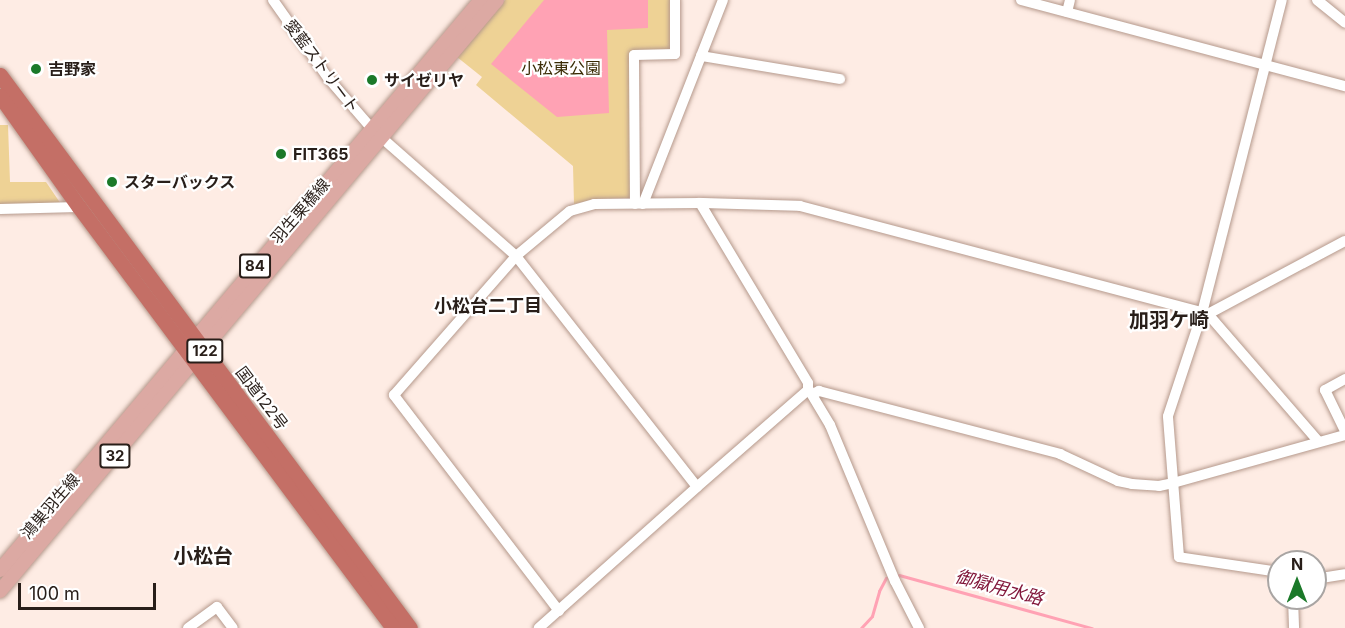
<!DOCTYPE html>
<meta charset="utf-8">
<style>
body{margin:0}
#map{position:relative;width:1345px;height:628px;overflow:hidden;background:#feece4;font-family:Inter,"Noto Sans JP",sans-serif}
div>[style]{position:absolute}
.green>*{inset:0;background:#eed295}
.water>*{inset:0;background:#ffa2b4}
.stream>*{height:3px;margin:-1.5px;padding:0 1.5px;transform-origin:1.5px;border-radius:1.5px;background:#ffa2b4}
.roads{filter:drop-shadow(0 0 2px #b5998c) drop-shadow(0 0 2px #b5998c)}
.minor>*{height:10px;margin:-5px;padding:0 5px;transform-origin:5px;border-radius:5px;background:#fff}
.major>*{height:14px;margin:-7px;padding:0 7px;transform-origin:7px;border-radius:7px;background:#dca9a3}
.highway>*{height:15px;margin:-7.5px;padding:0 7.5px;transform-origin:7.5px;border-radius:7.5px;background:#c46f66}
.dots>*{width:16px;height:16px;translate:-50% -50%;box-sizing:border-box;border:3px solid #fff;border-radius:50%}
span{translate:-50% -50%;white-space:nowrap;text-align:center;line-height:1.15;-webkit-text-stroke:4.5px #fff;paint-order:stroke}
.shield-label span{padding:2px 4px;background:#fff;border:2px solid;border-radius:4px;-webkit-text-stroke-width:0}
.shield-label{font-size:15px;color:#281e19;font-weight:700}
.street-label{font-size:16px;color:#281e19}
.park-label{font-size:16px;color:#3a2b04}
.poi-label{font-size:16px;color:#281e19;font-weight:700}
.left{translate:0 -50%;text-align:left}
.neighbourhood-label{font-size:18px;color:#281e19;font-weight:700}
.water-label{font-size:18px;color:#82173b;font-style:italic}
.quarter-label{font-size:20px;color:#281e19;font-weight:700}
.north{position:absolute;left:1267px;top:550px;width:60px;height:60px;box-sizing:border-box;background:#fff;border:2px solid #a9a5a3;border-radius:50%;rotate:0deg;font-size:16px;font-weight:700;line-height:24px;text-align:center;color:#281e19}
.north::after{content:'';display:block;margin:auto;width:21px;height:27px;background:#1b7929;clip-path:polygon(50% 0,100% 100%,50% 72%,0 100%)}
.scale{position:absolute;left:18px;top:583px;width:138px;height:27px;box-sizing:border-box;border:3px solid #281e19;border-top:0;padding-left:8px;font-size:18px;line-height:21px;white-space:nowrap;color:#281e19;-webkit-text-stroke:4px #fff;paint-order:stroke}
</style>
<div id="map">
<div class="green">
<i style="clip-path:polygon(505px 0,670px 0,670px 50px,631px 51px,633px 198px,595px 199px,574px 204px,573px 166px,476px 85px,482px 77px,457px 57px)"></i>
<i style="clip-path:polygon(0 125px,8px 125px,10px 182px,46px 182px,63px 207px,0 207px)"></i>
</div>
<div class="water">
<i style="clip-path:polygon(544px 0,648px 0,648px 28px,607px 30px,609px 113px,557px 117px,491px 64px)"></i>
</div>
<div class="stream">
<i style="left:899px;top:575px;width:200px;rotate:15.4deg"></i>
<i style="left:861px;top:628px;width:16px;rotate:-47deg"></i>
<i style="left:872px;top:616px;width:26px;rotate:-74deg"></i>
<i style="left:879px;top:591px;width:15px;rotate:-62deg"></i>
</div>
<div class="roads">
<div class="minor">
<i style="left:273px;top:0;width:95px;rotate:54.8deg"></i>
<i style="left:328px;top:78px;width:69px;rotate:49.1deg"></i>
<i style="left:373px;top:130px;width:191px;rotate:41.4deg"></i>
<i style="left:516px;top:256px;width:293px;rotate:51.9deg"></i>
<i style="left:697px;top:487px;width:212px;rotate:138.3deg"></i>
<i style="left:1021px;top:0;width:335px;rotate:14.9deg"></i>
<i style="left:1317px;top:0;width:36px;rotate:39deg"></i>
<i style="left:1067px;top:12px;width:12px;rotate:-76deg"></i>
<i style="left:701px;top:56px;width:141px;rotate:9.4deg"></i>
<i style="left:700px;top:203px;width:100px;rotate:1.7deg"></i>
<i style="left:800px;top:206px;width:422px;rotate:14.8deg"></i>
<i style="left:1208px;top:314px;width:155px;rotate:-28.1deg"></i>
<i style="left:635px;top:204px;width:149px;rotate:-90.4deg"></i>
<i style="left:634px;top:55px;width:41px;rotate:-1.4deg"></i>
<i style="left:675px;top:54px;width:54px;rotate:-90deg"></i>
<i style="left:643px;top:204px;width:219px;rotate:-68.6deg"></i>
<i style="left:0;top:209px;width:79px;rotate:-1.5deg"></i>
<i style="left:1208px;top:314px;width:169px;rotate:49.1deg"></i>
<i style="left:1345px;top:379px;width:23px;rotate:151deg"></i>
<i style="left:1325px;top:390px;width:46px;rotate:64deg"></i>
<i style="left:809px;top:390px;width:41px;rotate:59deg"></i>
<i style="left:830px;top:425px;width:169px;rotate:67.4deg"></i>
<i style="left:895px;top:581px;width:53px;rotate:62.9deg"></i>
<i style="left:813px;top:394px;width:7px;rotate:-27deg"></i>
<i style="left:819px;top:391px;width:249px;rotate:14.6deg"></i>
<i style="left:1060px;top:454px;width:64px;rotate:25deg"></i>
<i style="left:1118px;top:481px;width:14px;rotate:12deg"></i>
<i style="left:1132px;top:484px;width:27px;rotate:4deg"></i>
<i style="left:1159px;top:486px;width:14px;rotate:-12deg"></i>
<i style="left:1173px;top:483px;width:179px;rotate:-15.6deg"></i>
<i style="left:1279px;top:572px;width:101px;rotate:-171.5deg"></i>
<i style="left:1179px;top:557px;width:141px;rotate:-94.5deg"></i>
<i style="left:1168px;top:416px;width:108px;rotate:-71.7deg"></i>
<i style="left:1202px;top:313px;width:323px;rotate:-75.7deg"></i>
<i style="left:1315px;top:579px;width:30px;rotate:-9deg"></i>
<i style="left:1293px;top:598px;width:30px;rotate:88deg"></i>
<i style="left:559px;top:611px;width:272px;rotate:-127.4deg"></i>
<i style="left:394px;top:395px;width:185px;rotate:-48.7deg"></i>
<i style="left:516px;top:256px;width:70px;rotate:-39.8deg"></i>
<i style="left:570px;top:211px;width:25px;rotate:-16deg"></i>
<i style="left:594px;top:204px;width:106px;rotate:-0.5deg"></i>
<i style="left:700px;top:203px;width:210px;rotate:59deg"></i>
<i style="left:808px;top:383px;width:7px;rotate:90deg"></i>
<i style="left:808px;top:390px;width:147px;rotate:138.9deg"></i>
<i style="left:188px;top:628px;width:36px;rotate:-36deg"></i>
<i style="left:217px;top:607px;width:26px;rotate:53deg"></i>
</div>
<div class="major">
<i style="left:0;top:570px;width:746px;rotate:-49.84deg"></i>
<i style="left:0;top:591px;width:772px;rotate:-49.94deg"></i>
</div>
<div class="highway">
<i style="left:0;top:75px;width:688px;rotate:53.45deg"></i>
<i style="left:0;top:96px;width:136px;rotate:54.6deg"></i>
<i style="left:79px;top:207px;width:525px;rotate:53.28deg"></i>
</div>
</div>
<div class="dots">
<i style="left:36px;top:69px;background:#1b7929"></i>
<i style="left:372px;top:80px;background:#1b7929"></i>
<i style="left:281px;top:154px;background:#1b7929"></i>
<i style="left:112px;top:182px;background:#1b7929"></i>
</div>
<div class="shield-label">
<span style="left:255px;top:266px">84</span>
<span style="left:205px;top:351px">122</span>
<span style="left:115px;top:456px">32</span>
</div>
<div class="street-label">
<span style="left:322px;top:66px;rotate:53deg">愛藍ストリート</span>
<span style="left:300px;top:211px;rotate:-49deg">羽生栗橋線</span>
<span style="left:262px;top:398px;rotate:53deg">国道122号</span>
<span style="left:50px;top:506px;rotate:-49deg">鴻巣羽生線</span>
</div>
<div class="park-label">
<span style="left:561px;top:68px">小松東公園</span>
</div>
<div class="poi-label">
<span class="left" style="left:48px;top:69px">吉野家</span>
<span class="left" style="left:384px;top:80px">サイゼリヤ</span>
<span class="left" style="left:293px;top:154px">FIT365</span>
<span class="left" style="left:124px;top:182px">スターバックス</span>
</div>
<div class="neighbourhood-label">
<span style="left:488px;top:306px">小松台二丁目</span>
</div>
<div class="water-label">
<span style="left:999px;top:588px;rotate:15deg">御獄用水路</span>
</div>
<div class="quarter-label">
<span style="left:1169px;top:320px">加羽ケ崎</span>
<span style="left:203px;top:556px">小松台</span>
</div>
<div class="north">N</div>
<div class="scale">100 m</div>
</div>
